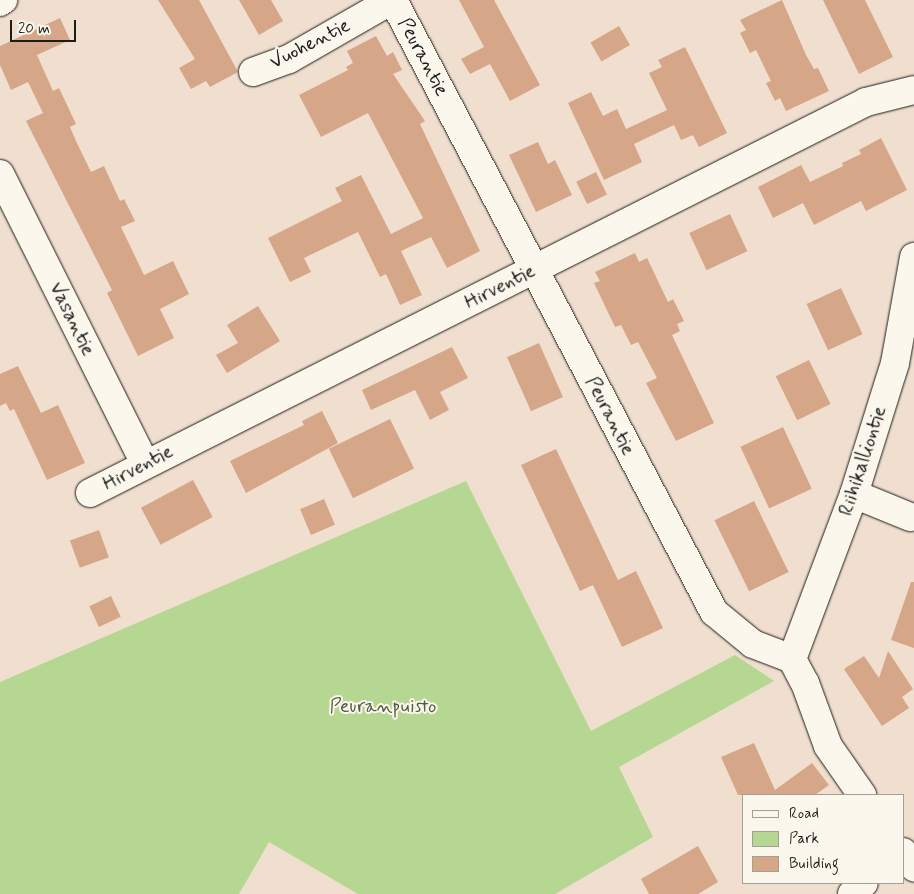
<!DOCTYPE html>
<style>
body{margin:0}
#map{position:relative;width:914px;height:894px;overflow:hidden;background:#f0dfce;font-family:Mynerve,sans-serif}
div>[style]{position:absolute}
.green>*{inset:0;background:#b6d791}
.building>*{inset:0;background:#d6a688;transform-origin:0 0}
.roads{filter:drop-shadow(0 0 1px #1c1c1c) drop-shadow(0 0 1px #1c1c1c)}
.minor>*{height:28px;margin:-14px;padding:0 14px;transform-origin:14px;border-radius:14px;background:#fbf7ec}
span{translate:-50% -50%;white-space:nowrap;text-align:center;line-height:1.15;-webkit-text-stroke:4px #fbf7ec;paint-order:stroke}
.street-label{font-size:20px;color:#1c1c1c}
.park-label{font-size:20px;color:#525d45}
.legend{position:absolute;left:742px;top:794px;width:162px;height:90px;box-sizing:border-box;background:#fbf7ec;border:1px solid #a29f99;margin:0;padding:6px 9px;list-style:none;font-size:15px;color:#1c1c1c}
.legend li{display:flex;align-items:center;gap:10px;height:25px}
.legend b{width:25px;border:1px solid #a29f99}
.scale{position:absolute;left:10px;top:20px;width:66px;height:22px;box-sizing:border-box;border:2px solid #1c1c1c;border-top:0;padding-left:6px;font-size:15px;line-height:18px;white-space:nowrap;color:#1c1c1c;-webkit-text-stroke:4px #fbf7ec;paint-order:stroke}
</style>
<div id="map">
<div class="green">
<i style="clip-path:polygon(466px 481px,591px 731px,735px 655px,774px 681px,619px 767px,653px 837px,555px 894px,358px 894px,269px 842px,239px 894px,0 894px,0 682px)"></i>
</div>
<div class="building">
<i style="clip-path:polygon(158px 0,199px 0,238px 72px,210px 87px,206px 81px,191px 89px,179px 68px,195px 59px)"></i>
<i style="clip-path:polygon(239px 0,271px 0,283px 21px,259px 35px)"></i>
<i style="clip-path:polygon(459px 0,494px 0,540px 85px,510px 101px,490px 64px,470px 74px,461px 59px,484px 47px)"></i>
<i style="clip-path:polygon(782px 0,806px 55px,814px 69px,818px 68px,829px 91px,786px 111px,780px 98px,775px 101px,766px 83px,771px 81px,756px 50px,750px 53px,740px 33px,746px 30px,740px 20px)"></i>
<i style="clip-path:polygon(823px 0,865px 0,893px 57px,859px 74px)"></i>
<i style="clip-path:polygon(60px 18px,70px 40px,37px 55px,53px 91px,59px 88px,76px 124px,70px 127px,76px 141px,91px 172px,104px 166px,120px 201px,124px 199px,135px 221px,121px 227px,144px 275px,173px 261px,189px 294px,160px 309px,174px 338px,138px 356px,107px 293px,112px 290px,26px 121px,43px 113px,28px 82px,11px 90px,0 65px,0 46px)"></i>
<i style="left:619px;top:26px;width:22px;height:33px;rotate:60deg"></i>
<i style="clip-path:polygon(376px 36px,387px 56px,393px 52px,402px 70px,393px 74px,425px 121px,420px 124px,480px 251px,447px 268px,431px 237px,401px 251px,422px 295px,400px 305px,386px 274px,380px 277px,358px 232px,304px 258px,311px 272px,290px 282px,268px 238px,342px 201px,335px 188px,361px 175px,391px 234px,423px 218px,368px 113px,321px 137px,299px 95px,348px 70px,346px 67px,353px 63px,347px 51px)"></i>
<i style="clip-path:polygon(685px 47px,727px 133px,699px 147px,693px 135px,681px 140px,674px 125px,634px 144px,642px 162px,604px 180px,568px 103px,591px 92px,603px 116px,617px 109px,626px 129px,667px 110px,649px 73px,662px 67px,658px 60px)"></i>
<i style="clip-path:polygon(881px 138px,907px 190px,866px 211px,861px 201px,814px 225px,803px 203px,773px 218px,758px 187px,801px 165px,810px 182px,843px 166px,842px 163px,861px 154px,859px 150px)"></i>
<i style="clip-path:polygon(538px 142px,548px 164px,555px 160px,572px 195px,536px 212px,509px 155px)"></i>
<i style="left:596px;top:172px;width:25px;height:22px;rotate:64deg"></i>
<i style="left:730px;top:214px;width:41px;height:45px;rotate:65deg"></i>
<i style="clip-path:polygon(635px 253px,639px 262px,647px 258px,668px 302px,673px 299px,684px 321px,677px 324px,680px 331px,672px 335px,714px 423px,676px 441px,646px 383px,657px 378px,638px 342px,631px 345px,621px 325px,615px 327px,594px 283px,600px 281px,595px 272px)"></i>
<i style="left:841px;top:288px;width:51px;height:38px;rotate:65deg"></i>
<i style="clip-path:polygon(258px 306px,280px 341px,227px 373px,216px 355px,238px 343px,227px 325px)"></i>
<i style="left:539px;top:343px;width:59px;height:35px;rotate:66deg"></i>
<i style="clip-path:polygon(452px 347px,468px 378px,440px 392px,449px 410px,430px 420px,415px 390px,371px 410px,362px 390px)"></i>
<i style="left:809px;top:360px;width:49px;height:37px;rotate:64deg"></i>
<i style="clip-path:polygon(18px 366px,41px 413px,58px 405px,85px 463px,47px 480px,14px 409px,10px 411px,6px 403px,0 406px,0 374px)"></i>
<i style="clip-path:polygon(322px 411px,338px 443px,246px 493px,230px 461px,304px 425px,302px 421px)"></i>
<i style="left:390px;top:419px;width:55px;height:68px;rotate:64deg"></i>
<i style="left:783px;top:427px;width:68px;height:47px;rotate:65deg"></i>
<i style="clip-path:polygon(556px 449px,618px 580px,636px 571px,663px 628px,622px 647px,593px 585px,580px 591px,521px 465px)"></i>
<i style="left:193px;top:480px;width:42px;height:59px;rotate:62deg"></i>
<i style="left:324px;top:499px;width:28px;height:26px;rotate:67deg"></i>
<i style="left:754px;top:501px;width:79px;height:44px;rotate:64deg"></i>
<i style="left:99px;top:530px;width:29px;height:31px;rotate:70deg"></i>
<i style="clip-path:polygon(911px 582px,914px 582px,914px 648px,891px 640px)"></i>
<i style="left:111px;top:596px;width:23px;height:24px;rotate:65deg"></i>
<i style="clip-path:polygon(888px 651px,913px 689px,902px 697px,909px 708px,882px 726px,844px 669px,864px 656px,879px 678px)"></i>
<i style="clip-path:polygon(754px 743px,775px 790px,812px 763px,829px 785px,815px 795px,738px 795px,721px 757px)"></i>
<i style="clip-path:polygon(698px 846px,718px 882px,698px 894px,649px 894px,641px 879px)"></i>
</div>
<div class="roads">
<div class="minor">
<i style="left:393px;top:0;width:691px;rotate:62.32deg"></i>
<i style="left:714px;top:612px;width:50px;rotate:39.4deg"></i>
<i style="left:753px;top:644px;width:42px;rotate:21deg"></i>
<i style="left:792px;top:659px;width:27px;rotate:62deg"></i>
<i style="left:805px;top:683px;width:67px;rotate:69.9deg"></i>
<i style="left:828px;top:746px;width:60px;rotate:55.2deg"></i>
<i style="left:0;top:2px;width:4px;rotate:-34deg"></i>
<i style="left:253px;top:72px;width:38px;rotate:-20deg"></i>
<i style="left:289px;top:59px;width:119px;rotate:-29.8deg"></i>
<i style="left:0;top:174px;width:324px;rotate:63.4deg"></i>
<i style="left:90px;top:493px;width:869px;rotate:-26.74deg"></i>
<i style="left:866px;top:102px;width:49px;rotate:-14deg"></i>
<i style="left:854px;top:494px;width:61px;rotate:22.3deg"></i>
<i style="left:792px;top:659px;width:176px;rotate:-69.4deg"></i>
<i style="left:854px;top:494px;width:137px;rotate:-72.6deg"></i>
<i style="left:895px;top:363px;width:108px;rotate:-79.8deg"></i>
<i style="left:903px;top:852px;width:19px;rotate:54deg"></i>
<i style="left:852px;top:894px;width:16px;rotate:-43deg"></i>
</div>
</div>
<div class="street-label">
<span style="left:310px;top:44px;rotate:-27deg">Vuohentie</span>
<span style="left:423px;top:57px;rotate:62deg">Peurantie</span>
<span style="left:500px;top:287px;rotate:-27deg">Hirventie</span>
<span style="left:72px;top:319px;rotate:64deg">Vasantie</span>
<span style="left:610px;top:416px;rotate:63deg">Peurantie</span>
<span style="left:863px;top:461px;rotate:-72deg">Riihikalliontie</span>
<span style="left:138px;top:468px;rotate:-28deg">Hirventie</span>
</div>
<div class="park-label">
<span style="left:383px;top:706px">Peuranpuisto</span>
</div>
<ul class="legend">
<li><b style="height:6px;background:#fbf7ec"></b>Road</li>
<li><b style="height:14px;background:#b6d791"></b>Park</li>
<li><b style="height:14px;background:#d6a688"></b>Building</li>
</ul>
<div class="scale">20 m</div>
</div>
